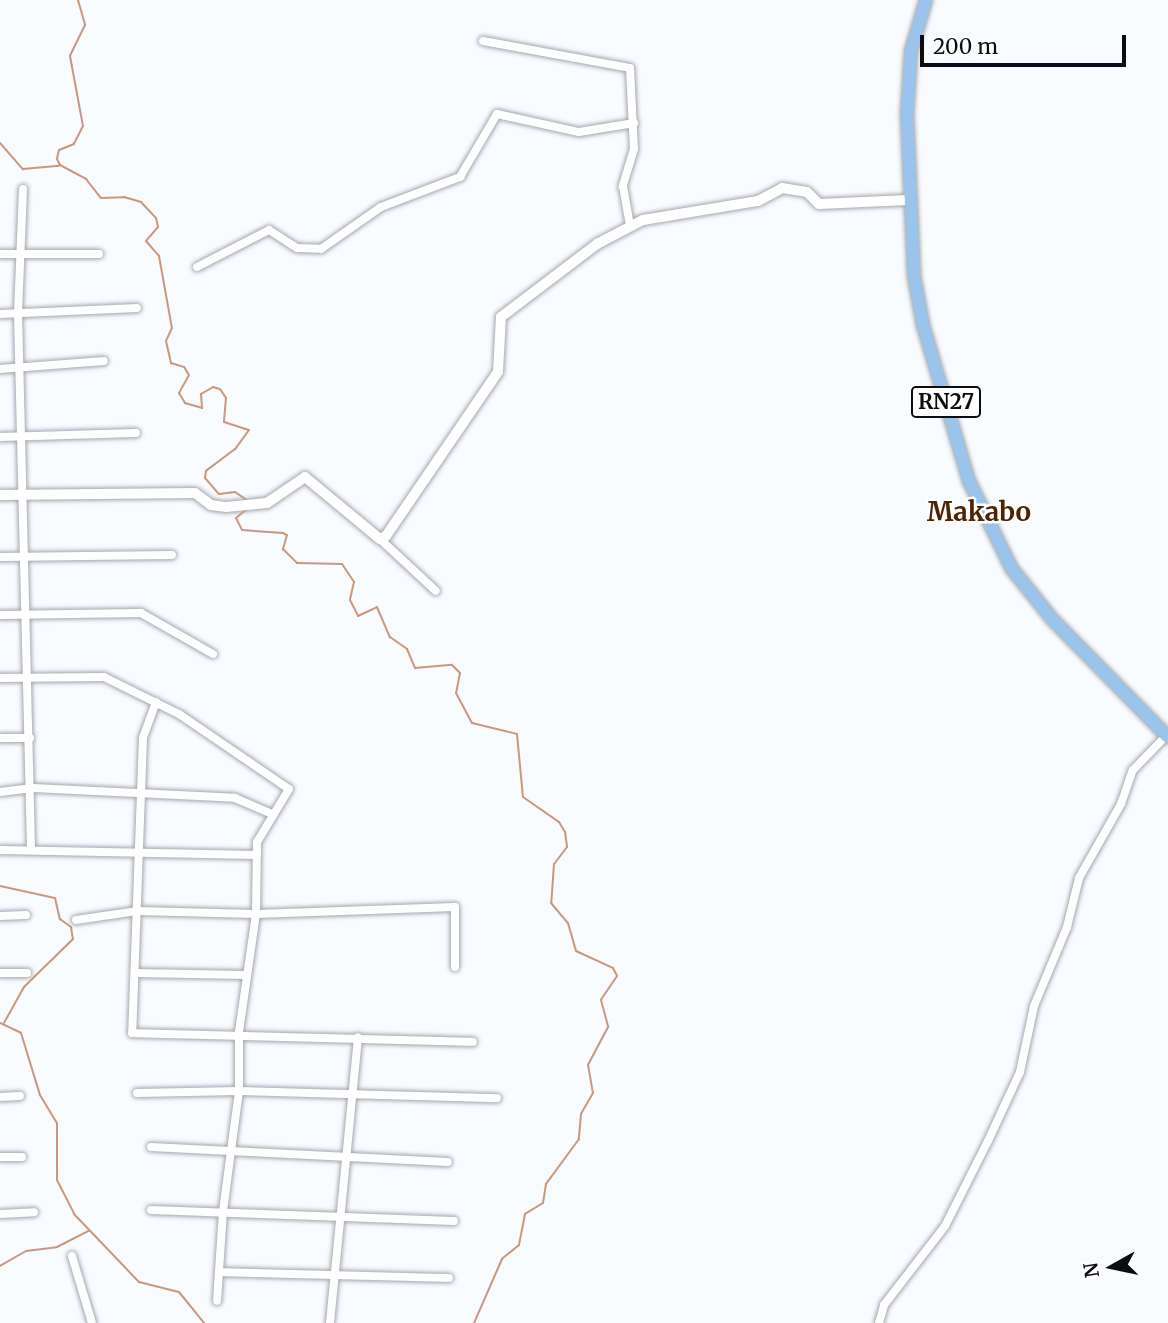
<!DOCTYPE html>
<style>
body{margin:0}
#map{position:relative;width:1168px;height:1323px;overflow:hidden;background:#f8fbff;font-family:Merriweather,serif}
div>[style]{position:absolute}
.stream>*{height:2px;margin:-1px;padding:0 1px;transform-origin:1px;border-radius:1px;background:#ca9979}
.roads{filter:drop-shadow(0 0 2px #a5a8ab) drop-shadow(0 0 2px #a5a8ab)}
.minor>*{height:8px;margin:-4px;padding:0 4px;transform-origin:4px;border-radius:4px;background:#fff}
.tertiary>*{height:10px;margin:-5px;padding:0 5px;transform-origin:5px;border-radius:5px;background:#fff}
.primary>*{height:12px;margin:-6px;padding:0 6px;transform-origin:6px;border-radius:6px;background:#9bc4ec}
span{translate:-50% -50%;white-space:nowrap;text-align:center;line-height:1.15;-webkit-text-stroke:5px #fff;paint-order:stroke}
.shield-label span{padding:2px 5px;background:#fff;border:2px solid;border-radius:5px;-webkit-text-stroke-width:0}
.shield-label{font-size:21px;color:#0c0d0e;font-weight:700}
.quarter-label{font-size:26px;color:#4e2300;font-weight:700}
.north{position:absolute;left:1077px;top:1232px;width:70px;height:70px;-webkit-text-stroke:5px #fff;paint-order:stroke;rotate:261deg;font-size:19px;font-weight:700;line-height:28px;text-align:center;color:#0c0d0e}
.north::after{content:'';display:block;margin:auto;width:24px;height:32px;background:#0c0d0e;clip-path:polygon(50% 0,100% 100%,50% 72%,0 100%)}
.scale{position:absolute;left:920px;top:35px;width:206px;height:32px;box-sizing:border-box;border:4px solid #0c0d0e;border-top:0;padding-left:9px;font-size:21px;line-height:24px;white-space:nowrap;color:#0c0d0e;-webkit-text-stroke:5px #fff;paint-order:stroke}
</style>
<div id="map">
<div class="stream">
<i style="left:78px;top:0;width:26px;rotate:74deg"></i>
<i style="left:85px;top:25px;width:34px;rotate:116deg"></i>
<i style="left:70px;top:56px;width:71px;rotate:79.5deg"></i>
<i style="left:83px;top:126px;width:20px;rotate:117deg"></i>
<i style="left:74px;top:144px;width:16px;rotate:158deg"></i>
<i style="left:59px;top:150px;width:9px;rotate:103deg"></i>
<i style="left:57px;top:159px;width:7px;rotate:63deg"></i>
<i style="left:60px;top:165px;width:30px;rotate:28deg"></i>
<i style="left:86px;top:179px;width:24px;rotate:52deg"></i>
<i style="left:101px;top:198px;width:23px;rotate:-2deg"></i>
<i style="left:124px;top:197px;width:18px;rotate:16deg"></i>
<i style="left:141px;top:202px;width:22px;rotate:47deg"></i>
<i style="left:156px;top:218px;width:9px;rotate:77deg"></i>
<i style="left:158px;top:227px;width:18px;rotate:131deg"></i>
<i style="left:146px;top:241px;width:20px;rotate:49deg"></i>
<i style="left:159px;top:256px;width:73px;rotate:79.8deg"></i>
<i style="left:172px;top:328px;width:14px;rotate:115deg"></i>
<i style="left:166px;top:341px;width:23px;rotate:77deg"></i>
<i style="left:171px;top:363px;width:14px;rotate:17deg"></i>
<i style="left:184px;top:367px;width:9px;rotate:58deg"></i>
<i style="left:189px;top:375px;width:21px;rotate:119deg"></i>
<i style="left:179px;top:393px;width:12px;rotate:59deg"></i>
<i style="left:185px;top:403px;width:18px;rotate:16deg"></i>
<i style="left:202px;top:408px;width:14px;rotate:-94deg"></i>
<i style="left:201px;top:394px;width:14px;rotate:-30deg"></i>
<i style="left:213px;top:387px;width:7px;rotate:16deg"></i>
<i style="left:220px;top:389px;width:11px;rotate:56deg"></i>
<i style="left:226px;top:398px;width:24px;rotate:95deg"></i>
<i style="left:224px;top:422px;width:26px;rotate:18deg"></i>
<i style="left:249px;top:430px;width:24px;rotate:126deg"></i>
<i style="left:235px;top:449px;width:36px;rotate:143deg"></i>
<i style="left:206px;top:471px;width:7px;rotate:98deg"></i>
<i style="left:205px;top:478px;width:21px;rotate:49deg"></i>
<i style="left:219px;top:494px;width:16px;rotate:-7deg"></i>
<i style="left:235px;top:492px;width:14px;rotate:34deg"></i>
<i style="left:0;top:143px;width:35px;rotate:49deg"></i>
<i style="left:23px;top:169px;width:36px;rotate:-5deg"></i>
<i style="left:247px;top:509px;width:14px;rotate:141deg"></i>
<i style="left:236px;top:518px;width:13px;rotate:63deg"></i>
<i style="left:242px;top:530px;width:41px;rotate:4.2deg"></i>
<i style="left:283px;top:533px;width:4px;rotate:27deg"></i>
<i style="left:287px;top:535px;width:15px;rotate:106deg"></i>
<i style="left:283px;top:549px;width:20px;rotate:45deg"></i>
<i style="left:297px;top:563px;width:45px;rotate:1.3deg"></i>
<i style="left:342px;top:564px;width:22px;rotate:56deg"></i>
<i style="left:354px;top:582px;width:18px;rotate:103deg"></i>
<i style="left:350px;top:600px;width:18px;rotate:63deg"></i>
<i style="left:358px;top:616px;width:21px;rotate:-25deg"></i>
<i style="left:377px;top:607px;width:33px;rotate:67deg"></i>
<i style="left:390px;top:637px;width:21px;rotate:35deg"></i>
<i style="left:407px;top:649px;width:21px;rotate:67deg"></i>
<i style="left:415px;top:668px;width:37px;rotate:-5deg"></i>
<i style="left:452px;top:665px;width:11px;rotate:45deg"></i>
<i style="left:460px;top:673px;width:20px;rotate:101deg"></i>
<i style="left:456px;top:693px;width:34px;rotate:62deg"></i>
<i style="left:472px;top:723px;width:46px;rotate:13.7deg"></i>
<i style="left:517px;top:734px;width:63px;rotate:84.6deg"></i>
<i style="left:523px;top:797px;width:44px;rotate:34.8deg"></i>
<i style="left:559px;top:822px;width:12px;rotate:59deg"></i>
<i style="left:565px;top:832px;width:15px;rotate:82deg"></i>
<i style="left:567px;top:847px;width:21px;rotate:127deg"></i>
<i style="left:554px;top:864px;width:39px;rotate:94deg"></i>
<i style="left:551px;top:903px;width:26px;rotate:50deg"></i>
<i style="left:568px;top:923px;width:29px;rotate:74deg"></i>
<i style="left:576px;top:951px;width:41px;rotate:24.7deg"></i>
<i style="left:613px;top:968px;width:9px;rotate:63deg"></i>
<i style="left:617px;top:976px;width:29px;rotate:124deg"></i>
<i style="left:601px;top:1000px;width:28px;rotate:75deg"></i>
<i style="left:608px;top:1027px;width:43px;rotate:117.8deg"></i>
<i style="left:588px;top:1065px;width:28px;rotate:80deg"></i>
<i style="left:593px;top:1093px;width:24px;rotate:120deg"></i>
<i style="left:581px;top:1114px;width:25px;rotate:95deg"></i>
<i style="left:579px;top:1139px;width:56px;rotate:126.3deg"></i>
<i style="left:546px;top:1184px;width:19px;rotate:99deg"></i>
<i style="left:543px;top:1203px;width:21px;rotate:149deg"></i>
<i style="left:525px;top:1214px;width:32px;rotate:101deg"></i>
<i style="left:519px;top:1245px;width:22px;rotate:141deg"></i>
<i style="left:502px;top:1259px;width:70px;rotate:113.6deg"></i>
<i style="left:0;top:886px;width:56px;rotate:12.3deg"></i>
<i style="left:55px;top:898px;width:22px;rotate:77deg"></i>
<i style="left:60px;top:919px;width:14px;rotate:36deg"></i>
<i style="left:71px;top:927px;width:12px;rotate:81deg"></i>
<i style="left:73px;top:939px;width:69px;rotate:135.6deg"></i>
<i style="left:24px;top:987px;width:41px;rotate:119.1deg"></i>
<i style="left:0;top:1023px;width:23px;rotate:25deg"></i>
<i style="left:21px;top:1033px;width:65px;rotate:73deg"></i>
<i style="left:40px;top:1095px;width:33px;rotate:59deg"></i>
<i style="left:57px;top:1123px;width:57px;rotate:90deg"></i>
<i style="left:57px;top:1180px;width:38px;rotate:63deg"></i>
<i style="left:74px;top:1214px;width:94px;rotate:46.3deg"></i>
<i style="left:139px;top:1282px;width:41px;rotate:14deg"></i>
<i style="left:179px;top:1292px;width:40px;rotate:51deg"></i>
<i style="left:0;top:1266px;width:30px;rotate:-30deg"></i>
<i style="left:26px;top:1251px;width:31px;rotate:-7deg"></i>
<i style="left:57px;top:1247px;width:36px;rotate:-27deg"></i>
</div>
<div class="roads">
<div class="minor">
<i style="left:483px;top:41px;width:149px;rotate:10.4deg"></i>
<i style="left:630px;top:68px;width:81px;rotate:87.2deg"></i>
<i style="left:634px;top:149px;width:39px;rotate:107deg"></i>
<i style="left:623px;top:186px;width:40px;rotate:80deg"></i>
<i style="left:23px;top:189px;width:124px;rotate:92.3deg"></i>
<i style="left:18px;top:313px;width:537px;rotate:88.61deg"></i>
<i style="left:0;top:254px;width:99px"></i>
<i style="left:197px;top:267px;width:81px;rotate:-27.2deg"></i>
<i style="left:269px;top:230px;width:33px;rotate:33deg"></i>
<i style="left:297px;top:248px;width:24px;rotate:2deg"></i>
<i style="left:321px;top:249px;width:73px;rotate:-35deg"></i>
<i style="left:381px;top:207px;width:85px;rotate:-20.8deg"></i>
<i style="left:460px;top:177px;width:73px;rotate:-59.6deg"></i>
<i style="left:497px;top:114px;width:84px;rotate:12.4deg"></i>
<i style="left:579px;top:132px;width:56px;rotate:-9.3deg"></i>
<i style="left:0;top:314px;width:137px;rotate:-2.5deg"></i>
<i style="left:0;top:369px;width:104px;rotate:-4.4deg"></i>
<i style="left:0;top:437px;width:136px;rotate:-1.7deg"></i>
<i style="left:380px;top:539px;width:76px;rotate:42.9deg"></i>
<i style="left:0;top:557px;width:172px;rotate:-0.7deg"></i>
<i style="left:0;top:615px;width:141px;rotate:-0.8deg"></i>
<i style="left:141px;top:613px;width:83px;rotate:29.7deg"></i>
<i style="left:0;top:678px;width:104px;rotate:-0.6deg"></i>
<i style="left:104px;top:677px;width:84px;rotate:26.3deg"></i>
<i style="left:179px;top:714px;width:133px;rotate:34.3deg"></i>
<i style="left:289px;top:789px;width:62px;rotate:121.1deg"></i>
<i style="left:257px;top:842px;width:72px;rotate:90.8deg"></i>
<i style="left:256px;top:914px;width:119px;rotate:98.2deg"></i>
<i style="left:239px;top:1032px;width:59px;rotate:90deg"></i>
<i style="left:239px;top:1091px;width:121px;rotate:97.6deg"></i>
<i style="left:223px;top:1211px;width:90px;rotate:93.8deg"></i>
<i style="left:156px;top:702px;width:38px;rotate:110deg"></i>
<i style="left:143px;top:738px;width:295px;rotate:92.1deg"></i>
<i style="left:132px;top:1033px;width:341px;rotate:1.5deg"></i>
<i style="left:0;top:738px;width:30px"></i>
<i style="left:0;top:792px;width:33px;rotate:-7deg"></i>
<i style="left:33px;top:788px;width:202px;rotate:2.8deg"></i>
<i style="left:235px;top:798px;width:40px;rotate:23.4deg"></i>
<i style="left:0;top:850px;width:257px;rotate:1.1deg"></i>
<i style="left:0;top:916px;width:26px;rotate:-2deg"></i>
<i style="left:76px;top:920px;width:63px;rotate:-8.3deg"></i>
<i style="left:138px;top:911px;width:118px;rotate:1.5deg"></i>
<i style="left:256px;top:914px;width:199px;rotate:-2deg"></i>
<i style="left:455px;top:907px;width:60px;rotate:90deg"></i>
<i style="left:0;top:973px;width:27px"></i>
<i style="left:135px;top:973px;width:112px;rotate:1deg"></i>
<i style="left:137px;top:1093px;width:102px;rotate:-1.1deg"></i>
<i style="left:239px;top:1091px;width:258px;rotate:1.6deg"></i>
<i style="left:0;top:1097px;width:20px;rotate:-3deg"></i>
<i style="left:151px;top:1147px;width:297px;rotate:2.9deg"></i>
<i style="left:0;top:1157px;width:22px"></i>
<i style="left:151px;top:1210px;width:303px;rotate:2.1deg"></i>
<i style="left:0;top:1214px;width:34px;rotate:-3deg"></i>
<i style="left:72px;top:1256px;width:70px;rotate:73.4deg"></i>
<i style="left:219px;top:1272px;width:230px;rotate:1.5deg"></i>
<i style="left:330px;top:1323px;width:287px;rotate:-84.4deg"></i>
<i style="left:879px;top:1323px;width:19px;rotate:-74deg"></i>
<i style="left:884px;top:1305px;width:100px;rotate:-52.3deg"></i>
<i style="left:945px;top:1226px;width:95px;rotate:-63.2deg"></i>
<i style="left:988px;top:1141px;width:76px;rotate:-65.1deg"></i>
<i style="left:1020px;top:1072px;width:67px;rotate:-78deg"></i>
<i style="left:1034px;top:1006px;width:86px;rotate:-67.3deg"></i>
<i style="left:1067px;top:927px;width:50px;rotate:-76.2deg"></i>
<i style="left:1079px;top:878px;width:85px;rotate:-60.4deg"></i>
<i style="left:1121px;top:804px;width:36px;rotate:-71deg"></i>
<i style="left:1133px;top:770px;width:47px;rotate:-45.9deg"></i>
</div>
<div class="tertiary">
<i style="left:0;top:495px;width:195px;rotate:-0.6deg"></i>
<i style="left:195px;top:493px;width:20px;rotate:37deg"></i>
<i style="left:211px;top:505px;width:15px;rotate:8deg"></i>
<i style="left:226px;top:507px;width:41px;rotate:-5.6deg"></i>
<i style="left:267px;top:503px;width:46px;rotate:-34.4deg"></i>
<i style="left:305px;top:477px;width:97px;rotate:39.6deg"></i>
<i style="left:380px;top:539px;width:7px;rotate:-27deg"></i>
<i style="left:386px;top:536px;width:199px;rotate:-55.7deg"></i>
<i style="left:498px;top:372px;width:55px;rotate:-86.9deg"></i>
<i style="left:501px;top:317px;width:121px;rotate:-37.2deg"></i>
<i style="left:597px;top:244px;width:52px;rotate:-27.6deg"></i>
<i style="left:643px;top:220px;width:117px;rotate:-9.4deg"></i>
<i style="left:758px;top:201px;width:27px;rotate:-28deg"></i>
<i style="left:782px;top:188px;width:25px;rotate:9deg"></i>
<i style="left:807px;top:192px;width:17px;rotate:45deg"></i>
<i style="left:819px;top:204px;width:89px;rotate:-2.6deg"></i>
</div>
<div class="primary">
<i style="left:926px;top:0;width:53px;rotate:106.4deg"></i>
<i style="left:911px;top:51px;width:63px;rotate:93.6deg"></i>
<i style="left:907px;top:114px;width:162px;rotate:87.5deg"></i>
<i style="left:914px;top:276px;width:50px;rotate:79.6deg"></i>
<i style="left:923px;top:325px;width:163px;rotate:73.6deg"></i>
<i style="left:969px;top:481px;width:98px;rotate:64deg"></i>
<i style="left:1012px;top:569px;width:64px;rotate:51.3deg"></i>
<i style="left:1052px;top:619px;width:165px;rotate:45.5deg"></i>
</div>
</div>
<div class="shield-label">
<span style="left:946px;top:402px">RN27</span>
</div>
<div class="quarter-label">
<span style="left:979px;top:512px">Makabo</span>
</div>
<div class="north">N</div>
<div class="scale">200 m</div>
</div>
